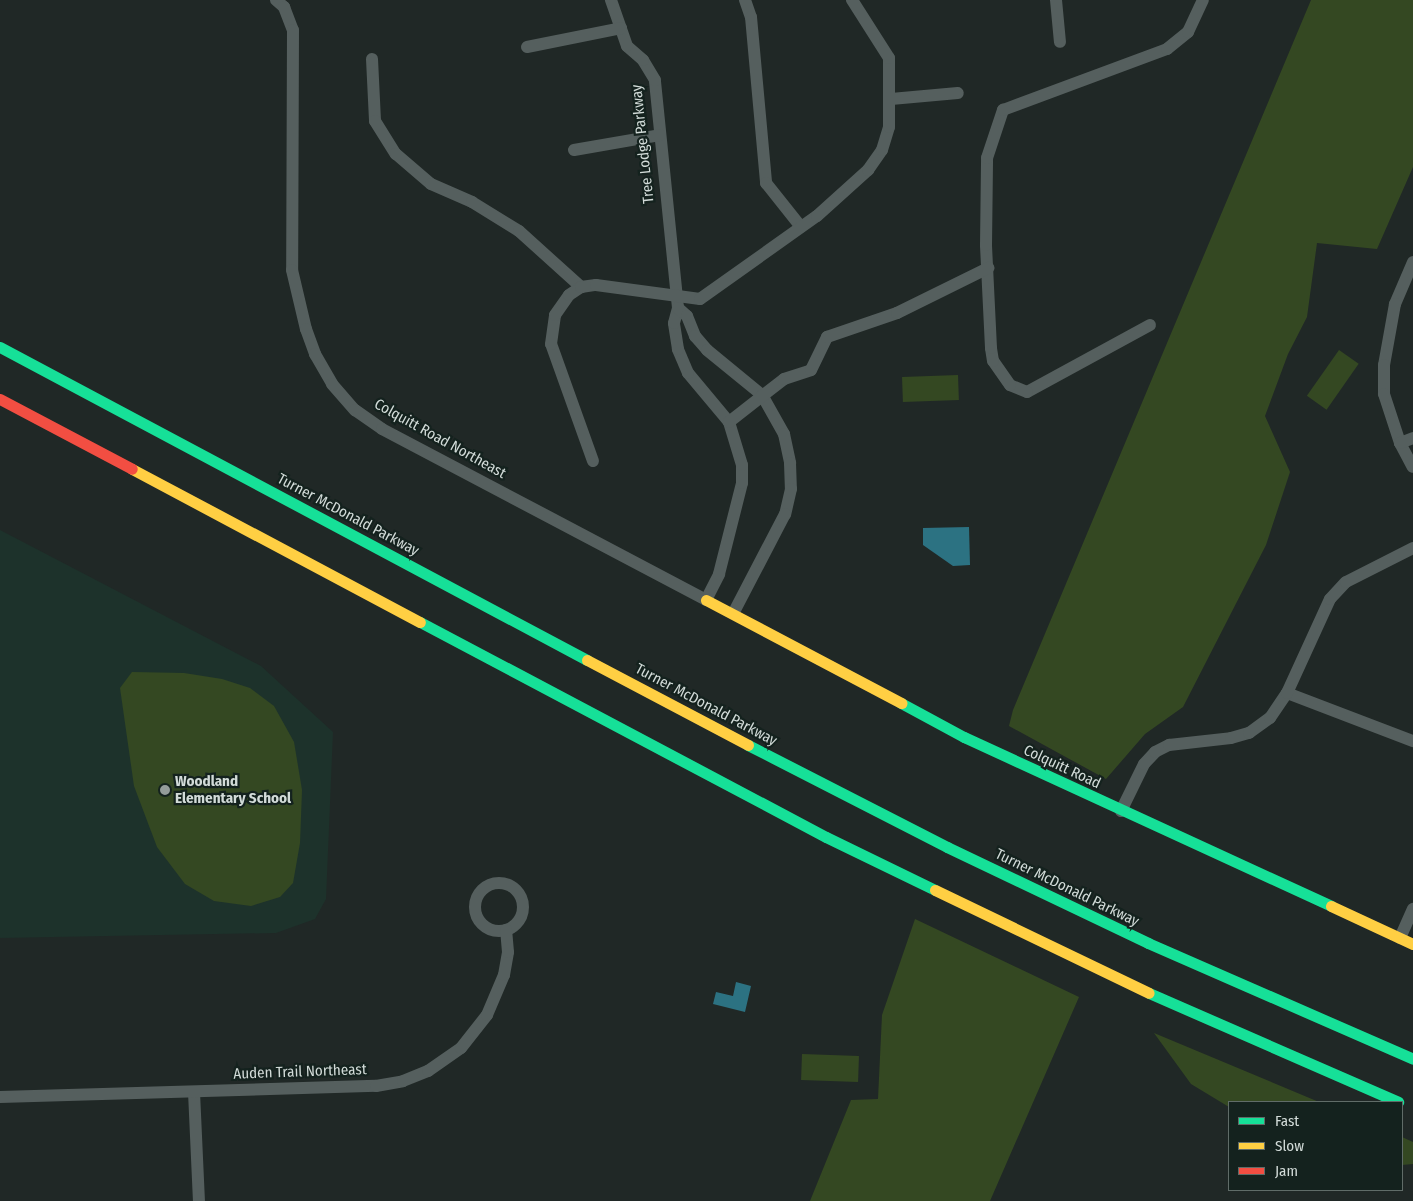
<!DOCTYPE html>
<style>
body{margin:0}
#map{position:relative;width:1413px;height:1201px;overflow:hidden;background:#202826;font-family:"Fira Sans Condensed",sans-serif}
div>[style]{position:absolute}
.built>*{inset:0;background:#1d322b}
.green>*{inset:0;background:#344822;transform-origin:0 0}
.water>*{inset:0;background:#2c7282}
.street>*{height:12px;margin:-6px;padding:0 6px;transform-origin:6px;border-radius:6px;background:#555f5e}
.street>.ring{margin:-6px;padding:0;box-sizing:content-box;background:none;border:12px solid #555f5e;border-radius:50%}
.fast>*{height:11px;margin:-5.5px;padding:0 5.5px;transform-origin:5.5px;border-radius:5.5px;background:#16e098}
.slow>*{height:11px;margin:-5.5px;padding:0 5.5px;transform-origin:5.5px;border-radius:5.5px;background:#ffcf43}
.jam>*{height:11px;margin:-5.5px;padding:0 5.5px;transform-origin:5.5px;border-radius:5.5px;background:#f24e42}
.dots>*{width:14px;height:14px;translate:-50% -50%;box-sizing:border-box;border:2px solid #14221e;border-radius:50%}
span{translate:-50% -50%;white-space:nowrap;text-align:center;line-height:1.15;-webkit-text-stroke:4.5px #14221e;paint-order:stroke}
.street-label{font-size:15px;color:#d2dbd8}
.poi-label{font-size:15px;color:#d2dbd8;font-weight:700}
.left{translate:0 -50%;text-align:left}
.legend{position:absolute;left:1228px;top:1101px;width:175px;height:90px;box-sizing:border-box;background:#14221e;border:1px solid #606c68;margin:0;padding:6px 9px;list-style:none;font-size:15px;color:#d2dbd8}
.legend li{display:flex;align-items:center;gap:10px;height:25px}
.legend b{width:25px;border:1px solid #606c68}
</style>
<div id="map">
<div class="built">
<i style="clip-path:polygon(0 530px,261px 666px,333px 732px,326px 899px,315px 919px,276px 933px,0 938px)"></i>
</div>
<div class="green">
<i style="clip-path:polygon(1311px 0,1413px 0,1413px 167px,1377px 249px,1317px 243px,1307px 317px,1288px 354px,1265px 416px,1290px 472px,1266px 545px,1183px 707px,1145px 734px,1106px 779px,1009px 726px,1013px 710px)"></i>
<i style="left:1339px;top:350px;width:24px;height:56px;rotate:35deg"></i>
<i style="left:958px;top:375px;width:25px;height:56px;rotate:88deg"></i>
<i style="clip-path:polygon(132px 672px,184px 673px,222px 679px,250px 688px,274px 706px,294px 742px,302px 790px,300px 843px,293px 883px,280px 897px,251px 906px,214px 901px,185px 884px,157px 847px,134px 786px,120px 688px)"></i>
<i style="clip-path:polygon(915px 919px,1079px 997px,990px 1201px,810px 1201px,851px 1100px,878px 1099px,882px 1015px)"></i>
<i style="clip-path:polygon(1154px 1033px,1319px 1102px,1229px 1102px,1229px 1107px,1191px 1084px)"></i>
<i style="left:802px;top:1054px;width:57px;height:26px;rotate:2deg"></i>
<i style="clip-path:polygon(1402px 1137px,1413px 1142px,1413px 1164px,1402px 1165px)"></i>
</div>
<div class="water">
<i style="clip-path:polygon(969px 527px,970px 565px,953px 566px,923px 545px,923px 528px)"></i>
<i style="clip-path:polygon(736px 982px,751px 986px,745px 1012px,713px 1004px,716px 992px,733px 996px)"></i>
</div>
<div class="street">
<i style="left:276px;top:0;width:11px;rotate:41deg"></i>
<i style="left:284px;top:7px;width:25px;rotate:69deg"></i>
<i style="left:293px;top:30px;width:240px;rotate:90.2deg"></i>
<i style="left:292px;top:270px;width:61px;rotate:76.7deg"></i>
<i style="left:306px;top:329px;width:27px;rotate:70deg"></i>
<i style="left:315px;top:354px;width:34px;rotate:60deg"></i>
<i style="left:332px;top:384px;width:35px;rotate:49deg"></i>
<i style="left:355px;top:410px;width:33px;rotate:35deg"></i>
<i style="left:382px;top:429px;width:366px;rotate:27.8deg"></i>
<i style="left:706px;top:600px;width:29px;rotate:-63deg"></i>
<i style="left:719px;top:574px;width:94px;rotate:-75.8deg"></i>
<i style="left:742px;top:483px;width:18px;rotate:-90deg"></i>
<i style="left:742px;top:465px;width:45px;rotate:-106.8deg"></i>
<i style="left:729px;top:422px;width:64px;rotate:-129.9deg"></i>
<i style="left:688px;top:373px;width:26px;rotate:-113deg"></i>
<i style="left:678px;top:349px;width:26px;rotate:-99deg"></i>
<i style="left:674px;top:323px;width:16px;rotate:-75deg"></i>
<i style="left:678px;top:308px;width:229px;rotate:-95.8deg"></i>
<i style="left:655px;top:80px;width:23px;rotate:-121deg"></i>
<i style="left:643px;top:60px;width:21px;rotate:-139deg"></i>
<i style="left:627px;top:46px;width:49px;rotate:-109.2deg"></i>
<i style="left:745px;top:0;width:18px;rotate:71deg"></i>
<i style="left:751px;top:17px;width:167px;rotate:84.8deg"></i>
<i style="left:766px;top:183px;width:56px;rotate:51.5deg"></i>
<i style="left:1056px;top:0;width:42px;rotate:84.6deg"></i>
<i style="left:527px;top:47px;width:96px;rotate:-11.4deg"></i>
<i style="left:372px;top:59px;width:62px;rotate:87.2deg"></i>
<i style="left:375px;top:121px;width:39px;rotate:58deg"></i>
<i style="left:396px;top:154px;width:46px;rotate:40.6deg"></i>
<i style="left:431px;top:184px;width:45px;rotate:23.7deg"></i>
<i style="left:472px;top:202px;width:55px;rotate:31.7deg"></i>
<i style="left:519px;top:231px;width:84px;rotate:42.1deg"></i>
<i style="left:891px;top:99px;width:67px;rotate:-5.1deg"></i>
<i style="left:574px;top:150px;width:87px;rotate:-9.9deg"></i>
<i style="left:1413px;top:262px;width:46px;rotate:113.2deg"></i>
<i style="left:1395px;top:304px;width:62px;rotate:100.2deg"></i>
<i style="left:1384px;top:365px;width:29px;rotate:90deg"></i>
<i style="left:1384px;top:394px;width:52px;rotate:71.9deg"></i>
<i style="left:1400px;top:443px;width:27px;rotate:62deg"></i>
<i style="left:678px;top:308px;width:12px;rotate:42deg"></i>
<i style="left:687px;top:316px;width:22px;rotate:68deg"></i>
<i style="left:695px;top:336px;width:18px;rotate:49deg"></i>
<i style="left:707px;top:350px;width:71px;rotate:39.3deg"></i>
<i style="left:762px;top:395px;width:45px;rotate:60.6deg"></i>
<i style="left:784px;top:434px;width:30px;rotate:78deg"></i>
<i style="left:790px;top:463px;width:26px;rotate:88deg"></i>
<i style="left:791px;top:489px;width:26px;rotate:103deg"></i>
<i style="left:785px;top:514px;width:110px;rotate:117.5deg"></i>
<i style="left:1150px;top:325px;width:140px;rotate:151.4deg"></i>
<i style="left:1027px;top:392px;width:18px;rotate:-158deg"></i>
<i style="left:1010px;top:385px;width:29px;rotate:-125deg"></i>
<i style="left:993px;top:361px;width:13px;rotate:-99deg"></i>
<i style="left:991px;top:348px;width:103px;rotate:-92.8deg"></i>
<i style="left:986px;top:245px;width:87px;rotate:-89.3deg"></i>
<i style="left:987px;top:158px;width:51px;rotate:-71.6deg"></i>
<i style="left:1003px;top:110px;width:175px;rotate:-20.4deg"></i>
<i style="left:1167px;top:49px;width:27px;rotate:-39deg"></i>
<i style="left:1188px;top:32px;width:35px;rotate:-65deg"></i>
<i style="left:729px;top:422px;width:70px;rotate:-38deg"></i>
<i style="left:784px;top:379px;width:28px;rotate:-18deg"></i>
<i style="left:811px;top:370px;width:37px;rotate:-64deg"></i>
<i style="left:827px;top:337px;width:74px;rotate:-18.9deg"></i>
<i style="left:897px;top:313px;width:102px;rotate:-26.3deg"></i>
<i style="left:1400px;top:443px;width:14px;rotate:-21deg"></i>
<i style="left:593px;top:461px;width:124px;rotate:-109.7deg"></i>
<i style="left:551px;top:344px;width:29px;rotate:-82deg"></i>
<i style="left:555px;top:315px;width:24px;rotate:-55deg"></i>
<i style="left:569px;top:295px;width:14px;rotate:-34deg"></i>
<i style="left:581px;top:287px;width:15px;rotate:-8deg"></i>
<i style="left:596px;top:285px;width:105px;rotate:7.7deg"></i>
<i style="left:700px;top:299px;width:143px;rotate:-35.4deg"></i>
<i style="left:817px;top:216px;width:69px;rotate:-42deg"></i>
<i style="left:868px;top:170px;width:24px;rotate:-55deg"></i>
<i style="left:882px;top:150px;width:24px;rotate:-73deg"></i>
<i style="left:889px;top:127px;width:69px;rotate:-90deg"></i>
<i style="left:889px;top:58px;width:69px;rotate:-122.5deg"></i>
<i style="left:1287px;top:693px;width:135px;rotate:20.9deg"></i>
<i style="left:1121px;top:811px;width:52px;rotate:-63.9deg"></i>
<i style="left:1144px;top:764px;width:16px;rotate:-47deg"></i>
<i style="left:1155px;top:752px;width:16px;rotate:-27deg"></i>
<i style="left:1169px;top:745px;width:62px;rotate:-6.4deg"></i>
<i style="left:1231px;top:738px;width:19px;rotate:-16deg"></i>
<i style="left:1249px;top:733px;width:26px;rotate:-36deg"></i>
<i style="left:1270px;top:718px;width:30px;rotate:-56deg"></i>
<i style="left:1287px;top:693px;width:103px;rotate:-65.4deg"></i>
<i style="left:1330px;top:599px;width:23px;rotate:-47deg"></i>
<i style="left:1346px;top:582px;width:75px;rotate:-26.9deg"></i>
<i class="ring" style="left:475px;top:883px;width:36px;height:36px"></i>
<i style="left:1400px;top:938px;width:32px;rotate:-66deg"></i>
<i style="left:194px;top:1092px;width:109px;rotate:87.4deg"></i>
<i style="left:0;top:1097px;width:376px;rotate:-1.7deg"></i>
<i style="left:376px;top:1086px;width:27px;rotate:-10deg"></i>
<i style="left:403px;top:1081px;width:27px;rotate:-22deg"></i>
<i style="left:428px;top:1071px;width:40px;rotate:-34.9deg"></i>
<i style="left:461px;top:1048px;width:42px;rotate:-51.8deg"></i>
<i style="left:487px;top:1015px;width:43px;rotate:-67deg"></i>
<i style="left:504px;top:975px;width:23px;rotate:-80deg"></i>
<i style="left:508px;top:952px;width:22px;rotate:-95deg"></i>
</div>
<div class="fast">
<i style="left:0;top:347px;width:665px;rotate:28.07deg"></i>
<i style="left:420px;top:622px;width:459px;rotate:27.9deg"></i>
<i style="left:826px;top:837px;width:121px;rotate:25.9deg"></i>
<i style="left:901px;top:703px;width:72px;rotate:28.4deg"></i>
<i style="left:964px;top:737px;width:404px;rotate:24.7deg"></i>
<i style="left:748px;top:745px;width:224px;rotate:27.1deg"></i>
<i style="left:947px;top:847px;width:223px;rotate:25.5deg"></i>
<i style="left:1148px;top:943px;width:289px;rotate:23.6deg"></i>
<i style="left:1149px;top:993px;width:272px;rotate:23.6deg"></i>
</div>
<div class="slow">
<i style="left:132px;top:469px;width:326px;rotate:28deg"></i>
<i style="left:706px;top:600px;width:221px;rotate:27.8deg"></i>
<i style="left:587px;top:660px;width:182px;rotate:27.8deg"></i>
<i style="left:935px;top:890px;width:237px;rotate:25.7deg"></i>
<i style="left:1331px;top:906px;width:90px;rotate:24.9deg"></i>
</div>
<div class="jam">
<i style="left:0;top:399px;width:149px;rotate:27.9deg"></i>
</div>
<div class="dots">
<i style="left:165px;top:790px;background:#949c9a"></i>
</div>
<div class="street-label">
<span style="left:643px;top:144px;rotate:-96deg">Tree Lodge Parkway</span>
<span style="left:440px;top:439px;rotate:29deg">Colquitt Road Northeast</span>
<span style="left:348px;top:515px;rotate:28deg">Turner McDonald Parkway</span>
<span style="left:706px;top:705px;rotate:28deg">Turner McDonald Parkway</span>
<span style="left:1062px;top:767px;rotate:25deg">Colquitt Road</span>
<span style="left:1067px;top:888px;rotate:26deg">Turner McDonald Parkway</span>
<span style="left:300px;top:1072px;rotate:-2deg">Auden Trail Northeast</span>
</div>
<div class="poi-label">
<span class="left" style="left:175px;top:790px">Woodland<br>Elementary School</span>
</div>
<ul class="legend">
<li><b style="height:6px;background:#16e098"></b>Fast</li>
<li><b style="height:6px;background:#ffcf43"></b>Slow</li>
<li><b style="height:6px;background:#f24e42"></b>Jam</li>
</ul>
</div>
